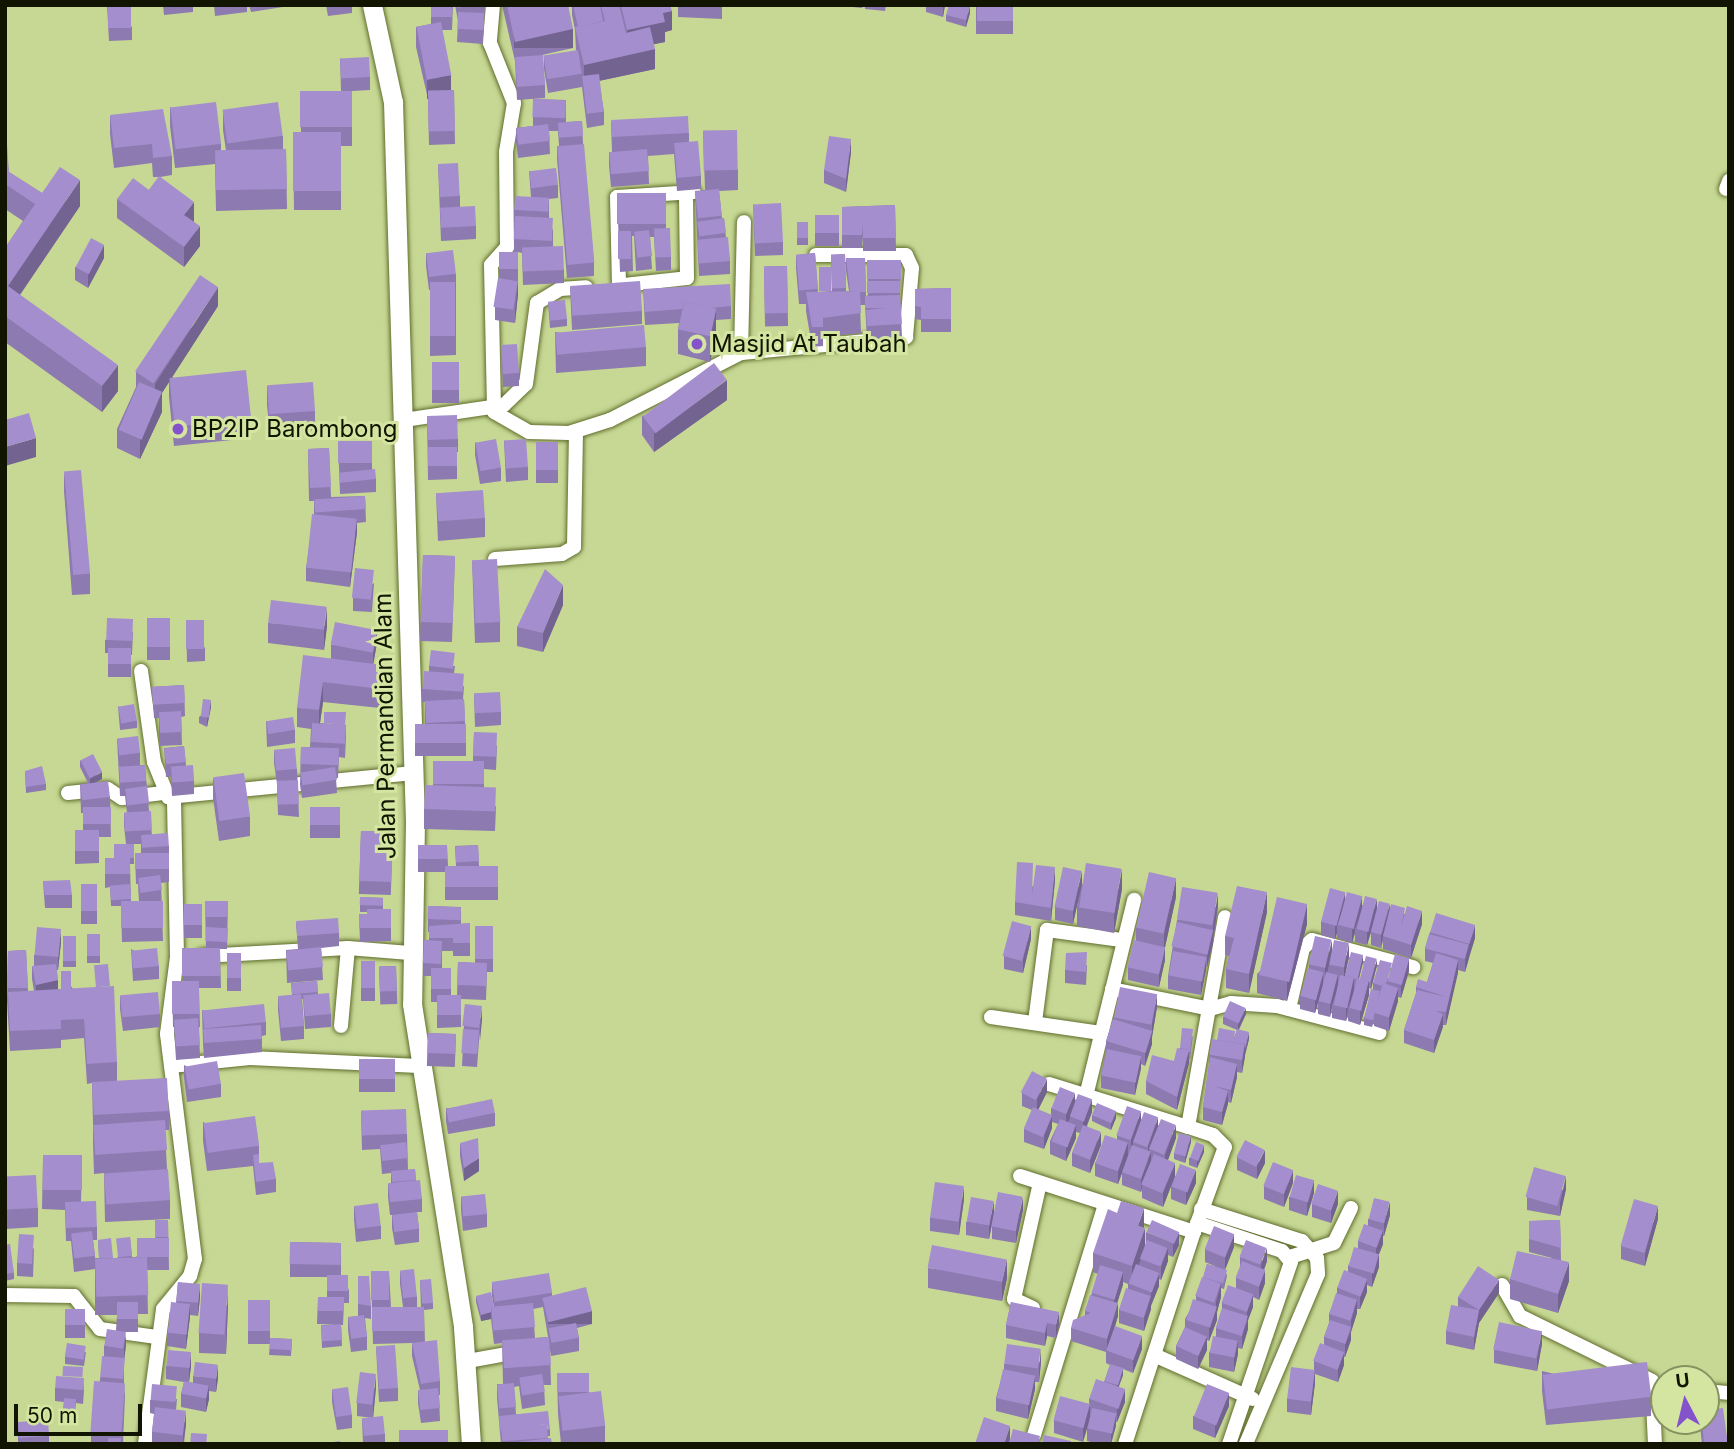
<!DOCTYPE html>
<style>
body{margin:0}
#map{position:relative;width:1734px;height:1449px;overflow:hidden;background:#c7d894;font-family:Inter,sans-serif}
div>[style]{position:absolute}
.roads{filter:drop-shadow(0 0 2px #606e2d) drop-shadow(0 0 2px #606e2d)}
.street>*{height:14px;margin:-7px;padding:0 7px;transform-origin:7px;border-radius:7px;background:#fff}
.secondary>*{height:19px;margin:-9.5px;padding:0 9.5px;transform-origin:9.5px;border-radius:9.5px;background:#fff}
.wall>*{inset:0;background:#8d7ab0;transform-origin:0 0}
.shaded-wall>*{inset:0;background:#736390;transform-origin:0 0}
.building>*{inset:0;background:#a48ecd;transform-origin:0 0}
.dots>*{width:19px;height:19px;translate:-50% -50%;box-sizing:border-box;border:4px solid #d4e5a1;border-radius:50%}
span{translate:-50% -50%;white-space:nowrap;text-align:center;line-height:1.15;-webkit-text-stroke:6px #d4e5a1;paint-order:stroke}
.poi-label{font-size:24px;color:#111500}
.left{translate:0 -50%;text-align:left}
.street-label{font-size:24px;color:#111500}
.frame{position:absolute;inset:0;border:7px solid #111500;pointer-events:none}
.north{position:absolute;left:1650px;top:1365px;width:70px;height:70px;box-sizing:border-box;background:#d4e5a1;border:2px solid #869261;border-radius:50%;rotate:353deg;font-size:19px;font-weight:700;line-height:28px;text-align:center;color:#111500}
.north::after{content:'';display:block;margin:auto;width:24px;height:32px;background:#8452ca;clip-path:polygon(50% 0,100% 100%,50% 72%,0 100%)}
.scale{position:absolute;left:14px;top:1404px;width:128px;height:32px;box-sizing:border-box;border:4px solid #111500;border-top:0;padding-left:9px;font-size:21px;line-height:24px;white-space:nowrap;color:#111500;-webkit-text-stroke:5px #d4e5a1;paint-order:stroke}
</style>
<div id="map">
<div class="roads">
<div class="street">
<i style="left:493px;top:5px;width:38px;rotate:95deg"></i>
<i style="left:490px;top:43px;width:65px;rotate:68.2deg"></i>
<i style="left:514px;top:103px;width:50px;rotate:99.3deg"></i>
<i style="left:506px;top:152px;width:95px;rotate:89.4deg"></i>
<i style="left:507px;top:247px;width:24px;rotate:132deg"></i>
<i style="left:491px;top:265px;width:147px;rotate:88.8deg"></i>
<i style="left:494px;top:412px;width:40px;rotate:29.7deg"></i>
<i style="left:529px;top:432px;width:40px;rotate:1.4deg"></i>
<i style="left:569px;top:433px;width:43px;rotate:-17.6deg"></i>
<i style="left:610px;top:420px;width:147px;rotate:-27.1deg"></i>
<i style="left:741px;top:353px;width:131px;rotate:-88.7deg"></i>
<i style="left:1726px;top:189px;width:9px;rotate:-69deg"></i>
<i style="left:619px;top:285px;width:88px;rotate:-91.3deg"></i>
<i style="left:617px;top:197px;width:77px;rotate:-3.7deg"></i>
<i style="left:624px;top:285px;width:63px;rotate:-6.3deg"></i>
<i style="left:687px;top:278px;width:85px;rotate:-90.7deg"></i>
<i style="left:741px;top:353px;width:166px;rotate:-5.5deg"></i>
<i style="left:906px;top:337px;width:69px;rotate:-85deg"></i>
<i style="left:912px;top:268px;width:14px;rotate:-115deg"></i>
<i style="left:906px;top:255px;width:90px;rotate:180deg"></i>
<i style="left:404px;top:420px;width:101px;rotate:-8.5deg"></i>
<i style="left:504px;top:405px;width:30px;rotate:-44deg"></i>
<i style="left:526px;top:384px;width:82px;rotate:-82.3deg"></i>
<i style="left:537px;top:303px;width:27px;rotate:-31deg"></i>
<i style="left:560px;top:289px;width:26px;rotate:-4deg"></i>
<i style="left:495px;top:559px;width:67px;rotate:-4.3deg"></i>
<i style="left:562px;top:554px;width:14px;rotate:-30deg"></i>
<i style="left:574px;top:547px;width:116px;rotate:-89deg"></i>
<i style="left:141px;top:671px;width:92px;rotate:81.9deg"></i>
<i style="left:154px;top:762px;width:38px;rotate:68deg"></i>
<i style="left:168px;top:797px;width:244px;rotate:-5.6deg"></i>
<i style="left:68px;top:793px;width:40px;rotate:-5.7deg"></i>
<i style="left:108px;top:789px;width:17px;rotate:33deg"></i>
<i style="left:122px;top:798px;width:39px;rotate:-7deg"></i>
<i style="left:202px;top:956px;width:146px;rotate:-3.1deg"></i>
<i style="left:348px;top:948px;width:62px;rotate:4.6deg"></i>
<i style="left:1112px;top:989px;width:100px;rotate:11.5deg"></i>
<i style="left:1210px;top:1009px;width:22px;rotate:-16deg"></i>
<i style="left:1231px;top:1003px;width:46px;rotate:3.7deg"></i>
<i style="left:1277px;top:1006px;width:106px;rotate:14.7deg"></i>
<i style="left:1289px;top:1009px;width:63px;rotate:-77.1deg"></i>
<i style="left:1303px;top:948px;width:12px;rotate:-42deg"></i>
<i style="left:1312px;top:940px;width:105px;rotate:15deg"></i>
<i style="left:991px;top:1017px;width:111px;rotate:8.3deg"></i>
<i style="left:1035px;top:1022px;width:93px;rotate:-82.6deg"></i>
<i style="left:1047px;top:930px;width:75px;rotate:7.7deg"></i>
<i style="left:341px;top:1026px;width:78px;rotate:-84.9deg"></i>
<i style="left:171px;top:1066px;width:79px;rotate:-5.8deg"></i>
<i style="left:250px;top:1058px;width:169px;rotate:2.7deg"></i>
<i style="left:1049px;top:1084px;width:145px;rotate:17.2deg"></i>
<i style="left:1188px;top:1127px;width:213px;rotate:-80deg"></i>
<i style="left:1087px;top:1092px;width:198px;rotate:-76.2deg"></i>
<i style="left:1020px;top:1176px;width:183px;rotate:17.8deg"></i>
<i style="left:1194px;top:1232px;width:90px;rotate:-70deg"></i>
<i style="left:1225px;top:1147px;width:17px;rotate:-135deg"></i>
<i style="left:1213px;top:1135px;width:26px;rotate:-162deg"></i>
<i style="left:1201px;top:1209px;width:106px;rotate:17.6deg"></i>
<i style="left:1302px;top:1241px;width:23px;rotate:49deg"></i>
<i style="left:1317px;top:1258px;width:16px;rotate:86deg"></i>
<i style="left:1318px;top:1274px;width:185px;rotate:113deg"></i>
<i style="left:1197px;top:1223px;width:89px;rotate:18.2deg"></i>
<i style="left:1282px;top:1251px;width:14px;rotate:51deg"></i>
<i style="left:1291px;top:1262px;width:192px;rotate:108.8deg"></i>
<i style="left:1290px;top:1257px;width:46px;rotate:-17.7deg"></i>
<i style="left:1334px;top:1243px;width:39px;rotate:-64deg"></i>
<i style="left:1502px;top:1285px;width:36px;rotate:60deg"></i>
<i style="left:1520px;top:1316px;width:147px;rotate:26.2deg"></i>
<i style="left:1652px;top:1381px;width:63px;rotate:87.3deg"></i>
<i style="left:5px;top:1295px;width:69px;rotate:0.8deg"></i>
<i style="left:74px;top:1296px;width:42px;rotate:51.8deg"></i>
<i style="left:100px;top:1329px;width:57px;rotate:8.1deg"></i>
<i style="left:1033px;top:1308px;width:21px;rotate:-155deg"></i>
<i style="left:1014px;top:1299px;width:119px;rotate:-77.4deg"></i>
<i style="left:1154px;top:1355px;width:108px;rotate:24deg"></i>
<i style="left:468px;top:1361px;width:51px;rotate:-10.2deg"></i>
<i style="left:1706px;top:1391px;width:23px;rotate:5deg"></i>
<i style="left:1034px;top:1435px;width:242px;rotate:-72.9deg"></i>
<i style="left:145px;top:1444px;width:136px;rotate:-82.4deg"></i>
<i style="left:163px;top:1309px;width:43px;rotate:-50.7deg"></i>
<i style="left:190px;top:1276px;width:18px;rotate:-74deg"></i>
<i style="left:195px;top:1259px;width:227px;rotate:-97.1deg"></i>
<i style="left:167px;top:1034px;width:78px;rotate:-82.6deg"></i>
<i style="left:177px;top:957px;width:159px;rotate:-91.1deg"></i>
<i style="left:1125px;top:1444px;width:223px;rotate:-72deg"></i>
</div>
<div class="secondary">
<i style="left:372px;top:5px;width:99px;rotate:77.8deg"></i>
<i style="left:393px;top:102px;width:719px;rotate:88.25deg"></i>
<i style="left:415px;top:821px;width:183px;rotate:90.9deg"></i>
<i style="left:412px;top:1004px;width:327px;rotate:81deg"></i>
<i style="left:463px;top:1327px;width:117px;rotate:86.1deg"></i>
</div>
</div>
<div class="wall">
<i style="clip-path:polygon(107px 5px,132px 27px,132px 40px,109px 41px)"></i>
<i style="clip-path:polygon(163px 5px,193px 5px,193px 12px,164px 15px)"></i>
<i style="clip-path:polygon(214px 5px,247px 5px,247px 12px,215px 16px)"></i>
<i style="clip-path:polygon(249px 5px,283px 5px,283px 7px,251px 12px)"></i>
<i style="clip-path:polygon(326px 5px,352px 5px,352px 13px,328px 16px)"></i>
<i style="clip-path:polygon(431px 5px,453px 5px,452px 30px,442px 30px,451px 90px,454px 90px,455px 144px,429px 145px,428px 99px,416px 47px,416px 27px,431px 24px)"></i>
<i style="clip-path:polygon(455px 5px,485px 5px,483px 44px,457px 42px,458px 21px)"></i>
<i style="clip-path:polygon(502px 5px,568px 5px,573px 48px,542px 55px,545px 85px,545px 98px,517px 100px,515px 61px)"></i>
<i style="clip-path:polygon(572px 5px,670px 5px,672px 30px,665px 32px,665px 42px,653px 44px,655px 69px,599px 81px,604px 112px,604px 125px,587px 128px,582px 87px,548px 93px,544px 69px,544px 56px,576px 51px,575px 30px,572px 15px)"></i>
<i style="clip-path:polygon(678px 5px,722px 5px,722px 19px,678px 17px)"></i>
<i style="clip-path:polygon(833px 5px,863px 5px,862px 8px)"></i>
<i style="clip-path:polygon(865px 5px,886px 5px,885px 11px,865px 9px)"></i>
<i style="clip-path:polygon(926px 5px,945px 5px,943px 17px,926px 12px)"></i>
<i style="left:976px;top:5px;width:37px;height:29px"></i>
<i style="clip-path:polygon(970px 13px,966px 27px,946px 21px,946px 15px)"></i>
<i style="clip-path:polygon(340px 58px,370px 77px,370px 90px,352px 91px,352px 146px,341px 146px,341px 210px,294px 210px,293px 133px,301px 133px,300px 92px,341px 91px)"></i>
<i style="clip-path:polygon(533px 99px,566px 100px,566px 122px,582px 121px,583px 144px,594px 263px,594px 276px,567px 278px,557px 159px,557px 146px,559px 146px,558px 131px,549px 131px,550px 154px,518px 158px,516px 141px,516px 128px,533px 126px)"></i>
<i style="clip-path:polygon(170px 107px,221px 144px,221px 151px,226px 151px,223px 130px,223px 111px,283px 136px,283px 150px,286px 149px,287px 209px,216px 211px,215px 164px,175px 168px,170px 126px)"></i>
<i style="clip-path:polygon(110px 115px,172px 156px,172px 175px,160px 177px,194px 222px,200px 246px,184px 267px,117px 218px,117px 199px,149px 190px,159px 177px,153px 177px,152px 163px,114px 168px,110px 134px)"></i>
<i style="clip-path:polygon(611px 122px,689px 133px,689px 142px,701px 176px,701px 189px,677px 191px,674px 154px,648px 156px,649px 184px,611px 187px,609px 165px,609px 152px,612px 152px)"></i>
<i style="clip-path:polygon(703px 131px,738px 170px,738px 190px,719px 191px,722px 218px,724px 218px,726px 238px,730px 261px,730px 274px,699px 276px,695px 191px,705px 190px)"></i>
<i style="clip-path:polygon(5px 144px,9px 172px,42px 193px,80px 206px,20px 295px,118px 391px,102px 412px,5px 342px,5px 248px,23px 221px,5px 209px)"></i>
<i style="clip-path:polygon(851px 152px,846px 192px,824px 183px,824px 170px)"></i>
<i style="clip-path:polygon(438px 164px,460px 196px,460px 207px,476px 226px,476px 239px,441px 241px)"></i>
<i style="clip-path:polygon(529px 171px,558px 185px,558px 198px,549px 199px,549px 218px,553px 231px,553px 246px,564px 270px,564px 283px,523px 285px,522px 253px,518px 252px,518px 294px,515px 323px,495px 320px,495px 307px,499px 278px,499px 252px,514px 252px,514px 210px,531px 197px)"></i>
<i style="clip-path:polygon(666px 193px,666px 229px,671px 257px,671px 270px,656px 271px,654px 237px,650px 237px,652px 269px,636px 271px,634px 236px,632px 236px,633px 271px,620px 272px,617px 194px)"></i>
<i style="clip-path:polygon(753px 204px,783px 242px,783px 255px,755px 256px)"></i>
<i style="clip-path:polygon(895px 205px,896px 251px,863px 251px,863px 237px,862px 248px,842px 248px,842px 207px)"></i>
<i style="left:815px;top:215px;width:24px;height:31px"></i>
<i style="left:797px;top:222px;width:11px;height:23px"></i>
<i style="clip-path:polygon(426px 253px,456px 274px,456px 355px,430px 356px,430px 290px,429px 290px,426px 266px)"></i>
<i style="clip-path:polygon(815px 253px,818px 292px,832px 291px,831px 255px,845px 254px,846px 291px,849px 291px,846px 271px,846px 258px,865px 258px,866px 296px,867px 296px,868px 294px,867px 261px,901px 260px,900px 296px,902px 337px,867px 340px,865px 305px,860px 305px,861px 333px,823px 337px,823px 346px,812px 347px,806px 311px,806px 304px,799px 304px,796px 268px,796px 255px)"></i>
<i style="clip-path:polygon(104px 258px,88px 288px,75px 280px,75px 267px)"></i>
<i style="left:787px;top:266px;width:60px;height:23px;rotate:89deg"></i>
<i style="clip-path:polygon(570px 287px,642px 311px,642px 324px,572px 330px)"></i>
<i style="clip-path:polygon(951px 288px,951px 332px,921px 332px,921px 320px,915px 319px,915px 289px)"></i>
<i style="clip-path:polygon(643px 289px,731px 306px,731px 319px,716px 320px,716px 334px,710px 362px,678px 354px,678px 329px,679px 323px,645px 325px)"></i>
<i style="clip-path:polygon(548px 302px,567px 319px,567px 326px,550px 328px)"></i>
<i style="clip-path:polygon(218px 306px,172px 377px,251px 419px,251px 438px,174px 446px,169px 397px,169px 382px,162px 393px,162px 412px,140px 459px,117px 448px,117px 429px,136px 387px,136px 372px)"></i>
<i style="clip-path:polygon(555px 332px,646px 347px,646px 366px,556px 373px)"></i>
<i style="clip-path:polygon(501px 345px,519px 373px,519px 386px,503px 387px)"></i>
<i style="left:432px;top:362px;width:27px;height:41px"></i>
<i style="clip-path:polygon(267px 386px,315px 411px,315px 430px,270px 434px,267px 405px)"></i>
<i style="clip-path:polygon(727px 400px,654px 452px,642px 435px,642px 416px)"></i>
<i style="clip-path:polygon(427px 416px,458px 439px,458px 452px,457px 452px,457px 479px,428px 480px)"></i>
<i style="clip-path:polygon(504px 440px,528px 467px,528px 480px,506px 482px)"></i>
<i style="clip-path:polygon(338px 441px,372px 441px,372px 469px,376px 479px,376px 492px,340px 494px)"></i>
<i style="clip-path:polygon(475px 442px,501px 468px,501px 481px,480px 484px,475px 455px)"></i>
<i style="left:536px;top:442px;width:22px;height:41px"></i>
<i style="clip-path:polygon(329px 448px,331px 497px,365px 496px,366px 522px,357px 523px,357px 532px,350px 587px,306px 581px,306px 568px,314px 514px,314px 501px,309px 501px,308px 449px)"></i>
<i style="clip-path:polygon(64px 472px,90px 574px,90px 594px,72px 595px,64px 491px)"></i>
<i style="clip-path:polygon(436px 493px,485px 518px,485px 537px,438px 541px)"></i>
<i style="left:423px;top:555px;width:32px;height:86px;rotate:2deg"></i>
<i style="clip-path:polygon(472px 560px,500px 622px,500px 642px,475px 643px)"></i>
<i style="clip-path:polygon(374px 583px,372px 612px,353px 611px,353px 598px)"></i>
<i style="clip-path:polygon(563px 605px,543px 652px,517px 646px,517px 627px)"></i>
<i style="left:147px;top:618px;width:23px;height:42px"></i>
<i style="clip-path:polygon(186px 620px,205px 648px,205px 661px,187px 662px)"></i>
<i style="clip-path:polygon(268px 623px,327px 626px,324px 650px,268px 643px)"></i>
<i style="clip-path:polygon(133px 632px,132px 655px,131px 655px,131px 677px,108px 677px,108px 653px,105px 653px,105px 640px)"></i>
<i style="clip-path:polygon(377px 643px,373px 664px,383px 685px,380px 708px,323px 702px,320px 723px,346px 725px,346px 738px,345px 758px,339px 757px,338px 778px,336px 778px,337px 793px,302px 798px,300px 785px,301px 747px,310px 747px,311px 729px,297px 727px,297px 708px,331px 658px,331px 645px)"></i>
<i style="clip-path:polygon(429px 666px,455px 666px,454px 673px,464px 687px,463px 699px,464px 699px,465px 724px,466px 724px,466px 756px,415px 756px,415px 724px,425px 724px,425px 702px,422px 702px,422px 689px,429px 671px)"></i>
<i style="clip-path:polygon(184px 685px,185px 716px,181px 717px,182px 745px,159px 746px,159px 718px,154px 718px,152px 687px)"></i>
<i style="clip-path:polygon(474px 694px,501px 712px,501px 725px,475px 727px)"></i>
<i style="clip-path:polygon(118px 706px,137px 721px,137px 728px,120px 730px)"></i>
<i style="clip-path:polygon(211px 707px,207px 727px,199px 723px,199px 717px)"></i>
<i style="clip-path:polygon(266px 721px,295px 730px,295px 743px,267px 747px)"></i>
<i style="clip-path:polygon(474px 732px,497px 746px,496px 770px,484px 769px,484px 787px,496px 807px,495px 831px,424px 829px,424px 809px,433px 785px,433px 761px,473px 761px)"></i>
<i style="clip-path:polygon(evenodd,117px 739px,140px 753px,140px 765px,145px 765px,149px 811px,152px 835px,169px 846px,169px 882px,161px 883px,163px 941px,122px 942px,121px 906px,111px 906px,110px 887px,105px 888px,105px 859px,114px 859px,114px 844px,126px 844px,124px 826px,124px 813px,127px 813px,125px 796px,120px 796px,117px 739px,134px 844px,141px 844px,141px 855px,135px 855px,136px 884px,138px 884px,139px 902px,131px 902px,130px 864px,134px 864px,134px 844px)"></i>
<i style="clip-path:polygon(184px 746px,186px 766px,194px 781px,194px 794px,172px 796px,171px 777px,166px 777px,164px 748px)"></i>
<i style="clip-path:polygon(274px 750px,297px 769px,299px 817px,278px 815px,277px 784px,274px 763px)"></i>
<i style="clip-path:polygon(80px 760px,102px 779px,96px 782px,110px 797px,111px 837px,99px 837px,99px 863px,75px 864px,75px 830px,83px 830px,83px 813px,81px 813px,80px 784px,88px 783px,80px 767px)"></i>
<i style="clip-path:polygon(25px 771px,46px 784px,46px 790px,26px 793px)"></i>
<i style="clip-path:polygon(213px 778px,250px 817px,250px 836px,219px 841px,213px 798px)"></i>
<i style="left:340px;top:807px;width:31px;height:30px;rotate:90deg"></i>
<i style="left:361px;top:831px;width:32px;height:63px;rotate:2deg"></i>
<i style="clip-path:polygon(418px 845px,447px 845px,448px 866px,456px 866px,455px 846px,478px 845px,479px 866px,498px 866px,498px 900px,445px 900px,445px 872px,418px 872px)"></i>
<i style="clip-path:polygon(1055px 880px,1051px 921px,1015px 915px,1015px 902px,1033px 886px)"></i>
<i style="clip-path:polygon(43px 881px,72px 895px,72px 908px,45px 908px)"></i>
<i style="left:81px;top:884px;width:16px;height:40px"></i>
<i style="clip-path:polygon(1082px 884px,1122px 889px,1114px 933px,1077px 926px,1077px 907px,1080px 889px,1073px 924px,1055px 920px,1055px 907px)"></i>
<i style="clip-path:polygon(360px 897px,383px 898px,383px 909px,391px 909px,391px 941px,360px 942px,359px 915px,367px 915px,367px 912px,360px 912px)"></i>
<i style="clip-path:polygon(1176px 897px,1165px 947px,1165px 960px,1159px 987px,1128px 980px,1128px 967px,1136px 940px,1136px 928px)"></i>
<i style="clip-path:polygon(205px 901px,228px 901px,227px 949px,220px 949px,221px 988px,199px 988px,200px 1027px,199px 1027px,200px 1058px,176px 1060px,174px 1027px,173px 1027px,172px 981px,183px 981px,182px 948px,206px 948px)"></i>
<i style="clip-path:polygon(1345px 901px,1362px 905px,1377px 910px,1390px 909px,1405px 914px,1422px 924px,1411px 958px,1383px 949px,1383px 941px,1381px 948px,1371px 945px,1371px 932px,1367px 945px,1355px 942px,1355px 933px,1352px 943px,1337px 938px,1337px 933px,1335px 939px,1321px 935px,1321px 922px)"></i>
<i style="left:184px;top:904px;width:18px;height:34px"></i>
<i style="clip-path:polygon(428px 906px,461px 907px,461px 924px,470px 923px,470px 956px,453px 956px,453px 951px,442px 951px,442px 968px,451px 968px,451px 995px,457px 995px,458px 962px,475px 963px,475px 926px,493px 926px,493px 972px,487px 972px,486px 1000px,461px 999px,461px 1027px,437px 1028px,437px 1002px,431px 1002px,431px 976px,424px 976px,424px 940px,429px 940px,429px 932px,428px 932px)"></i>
<i style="clip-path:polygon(1218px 906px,1213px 943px,1207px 967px,1206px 967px,1201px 995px,1168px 989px,1168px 976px,1177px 920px)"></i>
<i style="clip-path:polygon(1267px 912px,1249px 993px,1226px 988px,1226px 969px,1229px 956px,1225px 955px,1225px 936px)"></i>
<i style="clip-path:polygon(296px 923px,339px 933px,339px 946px,321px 948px,323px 980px,287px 983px,286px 950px,298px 949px)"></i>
<i style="clip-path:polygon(1307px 924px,1287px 1001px,1257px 993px,1257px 974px)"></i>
<i style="clip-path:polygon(1430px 932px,1475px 938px,1465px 972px,1458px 970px,1446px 1025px,1443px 1025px,1434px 1053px,1404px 1043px,1404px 1030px,1416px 993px,1416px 987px,1427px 982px,1433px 963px,1425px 961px,1425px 948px)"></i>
<i style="left:87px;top:934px;width:13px;height:29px"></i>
<i style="left:63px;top:936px;width:13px;height:31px"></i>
<i style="clip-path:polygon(1031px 939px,1023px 973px,1004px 969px,1004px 956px)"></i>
<i style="clip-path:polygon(61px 942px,58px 970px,57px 970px,58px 989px,63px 989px,61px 971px,73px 989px,117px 1062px,117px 1081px,169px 1111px,169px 1130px,165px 1130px,167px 1169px,170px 1200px,170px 1219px,105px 1222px,104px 1173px,94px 1174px,93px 1143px,93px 1124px,92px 1083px,87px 1084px,84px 1038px,61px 1040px,61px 1048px,10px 1051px,7px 1001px,8px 951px,26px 950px,28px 991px,34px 991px,32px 979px,32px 966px,34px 966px,34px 955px)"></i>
<i style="clip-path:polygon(131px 949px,159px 966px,159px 979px,133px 981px)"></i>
<i style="clip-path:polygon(1332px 952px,1349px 956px,1345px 976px,1363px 962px,1359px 979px,1360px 979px,1377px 965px,1371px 989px,1369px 988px,1369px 995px,1360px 1025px,1348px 1021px,1348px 1016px,1346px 1021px,1332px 1018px,1332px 1008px,1330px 1017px,1318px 1014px,1318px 1002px,1315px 1013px,1300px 1009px,1300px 996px,1309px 969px,1309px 964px)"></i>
<i style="left:227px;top:953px;width:14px;height:38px"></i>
<i style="left:361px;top:961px;width:14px;height:40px"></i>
<i style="clip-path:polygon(1087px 965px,1086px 985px,1065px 983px,1065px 970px)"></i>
<i style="left:396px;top:966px;width:38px;height:17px;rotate:88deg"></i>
<i style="clip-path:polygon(1409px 971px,1401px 998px,1398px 997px,1398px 1001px,1389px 1031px,1374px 1026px,1374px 1021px,1372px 1027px,1364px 1025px,1364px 1018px,1373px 989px,1373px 983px)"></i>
<i style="clip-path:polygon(317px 981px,318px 994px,331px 1014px,331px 1027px,305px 1029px,303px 999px,302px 999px,304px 1026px,304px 1039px,281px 1041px,278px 1010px,278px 997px,292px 995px,291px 983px)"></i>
<i style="clip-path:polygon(120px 996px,160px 1014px,160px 1027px,123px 1031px,120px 1009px)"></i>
<i style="clip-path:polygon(465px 1004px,482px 1019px,479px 1041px,477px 1067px,462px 1066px)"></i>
<i style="clip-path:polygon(1157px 1007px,1152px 1037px,1152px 1044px,1145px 1066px,1141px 1064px,1135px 1095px,1101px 1088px,1101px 1075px,1106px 1051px,1106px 1041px,1114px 1017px)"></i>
<i style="clip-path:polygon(202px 1010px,266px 1022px,266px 1035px,262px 1036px,262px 1052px,204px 1058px,203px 1044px)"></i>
<i style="clip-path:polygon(1246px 1014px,1239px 1030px,1249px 1039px,1245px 1055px,1242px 1073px,1237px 1072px,1237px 1077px,1231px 1103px,1228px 1102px,1222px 1125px,1203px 1120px,1203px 1107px,1209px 1066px,1209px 1055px,1217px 1040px,1234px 1038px,1237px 1030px,1223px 1024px,1223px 1017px)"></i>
<i style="left:428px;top:1033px;width:28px;height:33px;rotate:2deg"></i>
<i style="clip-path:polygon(1193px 1036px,1190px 1059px,1189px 1059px,1189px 1063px,1177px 1110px,1146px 1094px,1146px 1081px,1174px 1061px,1180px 1048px)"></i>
<i style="left:359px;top:1059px;width:36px;height:33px"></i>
<i style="clip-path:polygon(184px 1065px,221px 1084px,221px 1097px,187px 1102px,184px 1078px)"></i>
<i style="clip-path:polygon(1047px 1092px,1038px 1110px,1051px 1115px,1051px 1108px,1075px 1103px,1092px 1112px,1087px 1126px,1101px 1145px,1090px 1173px,1072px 1166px,1072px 1153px,1080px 1133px,1076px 1132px,1076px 1138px,1066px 1161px,1050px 1154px,1050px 1141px,1058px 1124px,1052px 1122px,1052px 1128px,1044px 1149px,1024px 1142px,1024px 1129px,1032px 1110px,1022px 1106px,1022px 1093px)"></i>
<i style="clip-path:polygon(446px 1108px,495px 1113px,495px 1126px,448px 1134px,446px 1121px)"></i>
<i style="clip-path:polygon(361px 1112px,407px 1134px,408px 1170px,415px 1169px,416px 1181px,422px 1199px,422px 1212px,417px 1212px,419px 1229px,419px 1242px,395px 1245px,392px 1228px,392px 1215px,390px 1215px,388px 1197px,388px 1184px,391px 1183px,391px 1173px,382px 1174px,380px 1149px,362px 1150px)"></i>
<i style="clip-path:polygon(1092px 1115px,1116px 1118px,1111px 1130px,1092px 1121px)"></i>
<i style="clip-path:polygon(1141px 1119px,1158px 1125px,1176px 1138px,1168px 1160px,1175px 1176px,1196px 1183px,1186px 1205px,1171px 1199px,1171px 1186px,1163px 1207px,1142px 1198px,1142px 1190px,1141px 1192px,1122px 1185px,1122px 1173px,1118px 1184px,1095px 1176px,1095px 1163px,1117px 1139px,1117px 1135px)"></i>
<i style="clip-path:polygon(203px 1122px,259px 1146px,259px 1163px,276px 1179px,276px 1192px,256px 1195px,253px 1166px,207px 1171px,203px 1141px)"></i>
<i style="clip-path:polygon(1191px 1142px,1185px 1163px,1174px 1159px,1174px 1153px)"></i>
<i style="clip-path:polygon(460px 1143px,479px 1171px,464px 1181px,460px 1156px)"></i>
<i style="clip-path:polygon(1204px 1152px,1197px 1168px,1189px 1165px,1189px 1158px)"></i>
<i style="clip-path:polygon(43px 1155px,82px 1155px,81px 1202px,97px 1227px,97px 1240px,93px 1240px,95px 1256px,95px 1269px,74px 1272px,71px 1241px,66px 1241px,65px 1210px,42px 1209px)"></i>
<i style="clip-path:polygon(1237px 1157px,1265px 1163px,1257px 1179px,1237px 1170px)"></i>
<i style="clip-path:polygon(5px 1176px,38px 1208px,38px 1227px,5px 1229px)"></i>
<i style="clip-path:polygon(1293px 1183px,1284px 1207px,1264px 1199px,1264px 1186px)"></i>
<i style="clip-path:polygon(1566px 1189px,1560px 1216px,1527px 1210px,1527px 1197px)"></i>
<i style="clip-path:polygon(1314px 1193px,1307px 1216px,1289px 1210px,1289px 1197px)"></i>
<i style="clip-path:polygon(461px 1197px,487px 1214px,487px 1227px,463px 1231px,461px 1210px)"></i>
<i style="clip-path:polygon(964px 1199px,959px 1235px,930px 1231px,930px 1218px)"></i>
<i style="clip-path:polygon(1312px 1204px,1338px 1204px,1331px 1223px,1312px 1217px)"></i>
<i style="clip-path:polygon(354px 1206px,381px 1226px,381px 1239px,356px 1242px,354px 1219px)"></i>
<i style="clip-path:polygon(1023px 1210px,1016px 1243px,992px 1239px,992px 1226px)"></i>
<i style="clip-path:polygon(994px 1214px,989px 1239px,966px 1235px,966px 1222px)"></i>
<i style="clip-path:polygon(1390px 1215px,1384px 1236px,1383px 1236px,1383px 1244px,1379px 1254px,1379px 1267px,1372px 1287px,1367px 1285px,1367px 1292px,1360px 1309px,1357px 1309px,1357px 1313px,1351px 1332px,1351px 1340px,1345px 1357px,1344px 1357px,1344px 1365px,1338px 1382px,1315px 1374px,1315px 1383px,1311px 1415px,1287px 1412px,1287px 1399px,1314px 1370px,1314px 1361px,1324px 1345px,1324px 1337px,1329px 1323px,1329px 1314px,1337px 1294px,1337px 1288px,1348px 1272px,1348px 1266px,1358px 1248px,1358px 1241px,1368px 1226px,1368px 1219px)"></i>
<i style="clip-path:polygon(1658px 1219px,1645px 1266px,1621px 1259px,1621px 1246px)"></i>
<i style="clip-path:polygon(168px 1220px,169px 1270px,147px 1270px,148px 1314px,138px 1314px,138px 1332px,124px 1332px,126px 1345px,124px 1358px,124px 1383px,125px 1396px,123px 1444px,91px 1444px,91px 1432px,104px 1356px,104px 1346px,116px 1330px,117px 1315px,95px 1315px,95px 1258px,99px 1258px,98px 1240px,113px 1258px,117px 1258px,130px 1237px,132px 1257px,136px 1257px,155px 1238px)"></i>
<i style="clip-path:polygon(1560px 1220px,1561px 1260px,1569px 1281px,1558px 1313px,1510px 1299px,1510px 1279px,1552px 1258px,1529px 1252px,1529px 1221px)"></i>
<i style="clip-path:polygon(1144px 1227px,1145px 1247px,1146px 1244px,1146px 1232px,1179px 1245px,1173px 1257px,1168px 1255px,1168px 1261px,1161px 1280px,1159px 1279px,1159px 1286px,1151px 1305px,1151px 1309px,1144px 1331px,1119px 1323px,1119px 1310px,1128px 1289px,1128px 1284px,1123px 1282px,1117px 1303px,1118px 1316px,1113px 1333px,1142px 1349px,1133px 1373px,1123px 1369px,1123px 1375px,1118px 1387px,1125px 1402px,1117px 1422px,1116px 1422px,1111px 1444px,1098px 1444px,1087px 1441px,1087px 1429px,1083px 1442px,1054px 1433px,1054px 1420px,1089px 1404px,1089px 1399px,1104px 1382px,1110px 1365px,1106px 1363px,1106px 1352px,1071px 1341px,1071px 1328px,1085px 1315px,1085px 1311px,1091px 1296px,1098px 1274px,1093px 1272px,1093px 1253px)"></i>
<i style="clip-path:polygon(290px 1242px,341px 1243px,341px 1275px,349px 1290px,349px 1303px,344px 1303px,343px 1325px,341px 1325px,342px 1346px,322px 1348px,321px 1325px,335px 1324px,317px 1324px,318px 1297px,327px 1297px,327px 1277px,290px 1277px)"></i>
<i style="clip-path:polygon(5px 1245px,14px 1273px,14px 1279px,5px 1281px)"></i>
<i style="clip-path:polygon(1234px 1247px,1225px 1269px,1227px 1276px,1224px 1289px,1221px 1288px,1221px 1297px,1217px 1312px,1217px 1320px,1209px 1341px,1207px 1340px,1207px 1350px,1198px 1369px,1176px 1359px,1176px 1346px,1185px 1327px,1185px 1319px,1196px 1300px,1196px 1296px,1203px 1278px,1207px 1264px,1217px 1267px,1205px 1262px,1205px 1249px)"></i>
<i style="clip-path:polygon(34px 1248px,33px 1277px,17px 1276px,17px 1263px)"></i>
<i style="clip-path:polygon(1240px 1257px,1267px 1261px,1264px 1270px,1265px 1283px,1259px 1300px,1253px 1297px,1253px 1307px,1248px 1320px,1248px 1329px,1242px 1349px,1238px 1348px,1238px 1354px,1234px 1372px,1209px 1367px,1209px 1353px,1216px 1337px,1216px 1328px,1222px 1309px,1222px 1303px,1236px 1288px,1236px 1278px,1240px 1268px)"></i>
<i style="clip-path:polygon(928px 1268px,1007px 1278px,1002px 1301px,928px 1288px)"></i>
<i style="clip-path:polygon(371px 1271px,389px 1271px,391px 1307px,403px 1307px,400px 1284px,400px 1271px,417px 1297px,417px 1307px,421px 1307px,420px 1280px,433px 1303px,433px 1309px,424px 1310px,425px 1342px,440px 1381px,440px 1395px,439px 1395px,440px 1421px,421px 1423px,418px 1403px,418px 1390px,420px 1390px,412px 1356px,412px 1343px,373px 1344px)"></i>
<i style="clip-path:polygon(358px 1276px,371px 1306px,371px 1319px,365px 1318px,367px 1337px,367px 1350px,351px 1352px,348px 1330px,348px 1317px,358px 1316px)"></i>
<i style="clip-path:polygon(178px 1282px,200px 1297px,198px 1316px,190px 1315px,186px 1349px,167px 1346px,167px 1333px,176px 1303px)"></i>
<i style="clip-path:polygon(evenodd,492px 1283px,552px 1293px,552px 1296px,592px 1324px,577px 1328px,579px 1338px,579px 1351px,551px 1356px,550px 1350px,551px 1385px,544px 1385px,545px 1405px,522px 1409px,519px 1386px,514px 1387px,516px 1414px,550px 1430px,550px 1436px,548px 1436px,548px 1438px,552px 1444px,501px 1444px,497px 1398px,497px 1384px,503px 1384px,502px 1343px,494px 1344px,491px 1319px,481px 1321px,476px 1302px,476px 1296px,494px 1307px,492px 1296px,492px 1283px,543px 1307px,548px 1337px,535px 1338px,533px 1309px,543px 1307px)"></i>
<i style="clip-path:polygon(1499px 1293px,1479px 1323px,1474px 1350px,1446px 1344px,1446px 1331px,1458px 1306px,1458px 1297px)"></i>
<i style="clip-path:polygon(248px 1300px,270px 1300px,270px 1338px,292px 1339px,291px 1356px,269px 1355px,270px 1344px,248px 1344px)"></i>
<i style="clip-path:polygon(1011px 1302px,1059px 1325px,1056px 1338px,1047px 1336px,1045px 1346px,1006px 1338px,1006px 1325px)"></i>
<i style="clip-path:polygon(228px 1304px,226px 1354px,199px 1353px,199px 1333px)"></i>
<i style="left:65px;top:1309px;width:20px;height:29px"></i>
<i style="clip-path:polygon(1542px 1344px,1537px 1371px,1494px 1363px,1494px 1350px)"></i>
<i style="clip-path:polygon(376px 1347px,398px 1388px,398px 1401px,379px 1402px)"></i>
<i style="clip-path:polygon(86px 1352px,84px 1366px,65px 1364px,65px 1357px)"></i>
<i style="clip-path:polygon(1041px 1362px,1039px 1382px,1035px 1382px,1035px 1389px,1028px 1419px,996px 1411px,996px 1398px,1004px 1369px,1004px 1364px)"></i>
<i style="clip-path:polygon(166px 1366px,191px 1366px,189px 1382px,193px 1383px,193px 1376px,218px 1378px,216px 1392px,209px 1391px,209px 1399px,206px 1412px,181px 1407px,181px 1394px,184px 1382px,166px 1379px)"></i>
<i style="clip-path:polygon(1542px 1371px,1651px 1397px,1651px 1416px,1546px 1425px,1542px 1391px)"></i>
<i style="clip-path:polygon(557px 1374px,589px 1392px,605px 1426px,605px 1444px,561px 1444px,558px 1414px)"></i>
<i style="clip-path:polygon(83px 1378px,84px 1391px,83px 1404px,76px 1403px,74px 1420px,63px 1419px,64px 1402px,55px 1401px,55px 1388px)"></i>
<i style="clip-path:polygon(376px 1387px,373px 1418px,357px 1416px,357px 1403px)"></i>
<i style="clip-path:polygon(332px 1389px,352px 1415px,352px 1428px,337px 1430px,332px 1402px)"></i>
<i style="clip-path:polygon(177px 1399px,176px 1410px,186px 1424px,184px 1444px,152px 1444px,152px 1432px,154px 1414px,150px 1413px,150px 1400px)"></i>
<i style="clip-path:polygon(1229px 1406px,1215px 1438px,1193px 1429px,1193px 1416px)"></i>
<i style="clip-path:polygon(362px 1419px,385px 1434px,385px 1444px,363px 1444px)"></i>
<i style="clip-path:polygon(1671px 1421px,1706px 1421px,1728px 1444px,1702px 1444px,1700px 1426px,1671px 1431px)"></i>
<i style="clip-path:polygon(18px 1422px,49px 1436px,49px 1444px,18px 1444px)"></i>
</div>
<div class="shaded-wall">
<i style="clip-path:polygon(943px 5px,945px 5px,943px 17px)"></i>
<i style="clip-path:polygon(970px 6px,970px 13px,966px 27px,966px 20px)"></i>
<i style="clip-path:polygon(672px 11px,672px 30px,665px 32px,665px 42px,627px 50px,627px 30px,663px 13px)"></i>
<i style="left:573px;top:29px;width:19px;height:59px;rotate:90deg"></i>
<i style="clip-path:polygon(655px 49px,655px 69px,584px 84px,584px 65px)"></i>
<i style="clip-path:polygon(451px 75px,451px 94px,427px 99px,427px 80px)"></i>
<i style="clip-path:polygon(851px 139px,851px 152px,846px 192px,846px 179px)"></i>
<i style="clip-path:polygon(80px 180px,80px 206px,8px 312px,8px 286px)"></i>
<i style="clip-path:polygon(194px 202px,194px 222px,184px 215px)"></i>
<i style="clip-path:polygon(200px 226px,200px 246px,184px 267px,184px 247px)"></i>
<i style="clip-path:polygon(104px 245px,104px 258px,88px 288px,88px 275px)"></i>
<i style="clip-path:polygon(518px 281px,518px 294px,515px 323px,515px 310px)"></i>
<i style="clip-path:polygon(218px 287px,218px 306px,162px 393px,162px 412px,140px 459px,140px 440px,155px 404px,155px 384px)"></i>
<i style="clip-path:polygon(716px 309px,716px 334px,710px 362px,710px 336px)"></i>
<i style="clip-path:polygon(118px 365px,118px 391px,102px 412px,102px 386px)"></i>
<i style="clip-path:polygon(727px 380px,727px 400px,654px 452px,654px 433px)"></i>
<i style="clip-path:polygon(36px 438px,36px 457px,5px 466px,5px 447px)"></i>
<i style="clip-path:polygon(357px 519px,357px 532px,350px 587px,350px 574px)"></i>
<i style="clip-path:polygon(563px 585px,563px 605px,543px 652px,543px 633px)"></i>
<i style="clip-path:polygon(327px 607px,327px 626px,324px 650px,324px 631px)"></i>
<i style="clip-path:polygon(377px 630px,377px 643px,373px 666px,373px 653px)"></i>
<i style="clip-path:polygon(383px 665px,383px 685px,380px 708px,380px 689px)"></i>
<i style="clip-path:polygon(323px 682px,323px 702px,319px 730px,319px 710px)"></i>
<i style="clip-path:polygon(211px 700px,211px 707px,207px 727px,207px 720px)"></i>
<i style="clip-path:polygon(102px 772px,102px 779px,90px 785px,90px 779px)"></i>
<i style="clip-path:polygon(1055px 867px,1055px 880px,1051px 921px,1051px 908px)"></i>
<i style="clip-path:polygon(1122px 869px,1122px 889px,1114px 933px,1114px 914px)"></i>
<i style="clip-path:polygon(1082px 871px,1082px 884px,1073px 924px,1073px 911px)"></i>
<i style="clip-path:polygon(1176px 878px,1176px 897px,1164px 952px,1165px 947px,1165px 960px,1159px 987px,1159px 974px,1164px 954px,1164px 934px)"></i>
<i style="clip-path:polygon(1267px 892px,1267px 912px,1249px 993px,1249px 974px)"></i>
<i style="clip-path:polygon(1345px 892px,1345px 905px,1337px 925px,1337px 933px,1335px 939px,1335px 926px)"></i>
<i style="clip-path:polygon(1218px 893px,1218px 906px,1213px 939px,1213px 926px)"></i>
<i style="clip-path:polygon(1362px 896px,1362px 909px,1355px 929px,1355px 933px,1352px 943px,1352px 930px)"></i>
<i style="clip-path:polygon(1377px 899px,1377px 912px,1367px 945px,1367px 932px)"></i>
<i style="clip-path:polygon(1307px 904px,1307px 924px,1287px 1001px,1287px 982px)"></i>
<i style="clip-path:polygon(1390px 904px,1390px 917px,1383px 936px,1381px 948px,1381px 935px)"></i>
<i style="clip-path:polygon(1422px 911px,1422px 924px,1411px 958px,1411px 945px)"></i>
<i style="clip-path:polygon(1475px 925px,1475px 938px,1469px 957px,1469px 944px)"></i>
<i style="clip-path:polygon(1031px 926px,1031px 939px,1023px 973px,1023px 960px)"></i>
<i style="clip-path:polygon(61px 929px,61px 942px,58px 970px,58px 957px)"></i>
<i style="clip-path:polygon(1213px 930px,1213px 943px,1207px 967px,1207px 954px)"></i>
<i style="clip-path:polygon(1332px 940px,1332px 953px,1325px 981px,1325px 968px)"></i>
<i style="clip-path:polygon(1349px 943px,1349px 956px,1344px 981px,1344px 968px)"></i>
<i style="clip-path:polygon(1469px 945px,1469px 958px,1465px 972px,1465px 959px)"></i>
<i style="clip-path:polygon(1363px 955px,1363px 962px,1357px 986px,1357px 979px)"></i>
<i style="clip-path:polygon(1206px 957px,1206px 970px,1201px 995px,1201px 982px)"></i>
<i style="clip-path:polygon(1409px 958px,1409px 971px,1401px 998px,1401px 985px)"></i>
<i style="clip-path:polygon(1377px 959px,1377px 965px,1371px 989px,1371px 982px)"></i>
<i style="clip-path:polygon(1458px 960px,1458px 973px,1446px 1025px,1446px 1012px)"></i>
<i style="clip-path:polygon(1323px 972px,1323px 985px,1315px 1013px,1315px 1000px)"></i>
<i style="clip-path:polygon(1338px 975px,1338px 988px,1332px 1005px,1330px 1017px,1330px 1004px)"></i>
<i style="clip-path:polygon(1354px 978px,1354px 992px,1348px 1008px,1346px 1021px,1346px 1008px)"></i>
<i style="clip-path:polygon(58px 980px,58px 993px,36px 998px,36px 985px)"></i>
<i style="clip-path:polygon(1369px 981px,1369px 995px,1360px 1025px,1360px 1012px)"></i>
<i style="clip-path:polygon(1398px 988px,1398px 1001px,1389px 1031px,1389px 1018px)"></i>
<i style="clip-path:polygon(1157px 994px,1157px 1007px,1152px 1037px,1152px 1024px)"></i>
<i style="clip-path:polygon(482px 1006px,482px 1019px,480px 1041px,480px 1028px)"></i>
<i style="clip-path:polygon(1246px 1008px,1246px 1014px,1238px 1030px,1238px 1024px)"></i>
<i style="clip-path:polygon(1443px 1014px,1443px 1027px,1434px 1053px,1434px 1040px)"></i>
<i style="clip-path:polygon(1152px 1031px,1152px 1044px,1145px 1066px,1145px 1053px)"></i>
<i style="clip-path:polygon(1249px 1032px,1249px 1039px,1245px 1055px,1245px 1049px)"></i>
<i style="clip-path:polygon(1245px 1044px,1245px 1057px,1242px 1073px,1242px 1060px)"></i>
<i style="clip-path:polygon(1189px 1050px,1189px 1063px,1177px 1110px,1177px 1097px)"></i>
<i style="clip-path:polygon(1141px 1056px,1141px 1069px,1135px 1095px,1135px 1082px)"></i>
<i style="clip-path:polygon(1237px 1064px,1237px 1077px,1231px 1103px,1231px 1090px)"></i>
<i style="clip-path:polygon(1047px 1079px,1047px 1092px,1037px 1112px,1037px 1099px)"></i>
<i style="clip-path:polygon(1228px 1091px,1228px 1104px,1222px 1125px,1222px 1112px)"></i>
<i style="clip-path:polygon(1075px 1093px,1075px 1106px,1066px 1127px,1066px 1114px)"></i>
<i style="clip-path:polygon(1092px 1099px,1092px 1112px,1083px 1135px,1083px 1122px)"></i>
<i style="clip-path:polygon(1116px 1111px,1116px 1118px,1111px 1130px,1111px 1123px)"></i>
<i style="clip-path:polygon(1141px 1111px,1141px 1124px,1133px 1142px,1133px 1147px,1131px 1153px,1131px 1140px)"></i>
<i style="clip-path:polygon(1052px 1115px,1052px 1128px,1044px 1149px,1044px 1136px)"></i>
<i style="clip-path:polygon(1158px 1117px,1158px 1130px,1149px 1149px,1149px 1156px,1151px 1152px,1151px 1165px,1142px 1185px,1141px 1192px,1141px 1179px,1148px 1160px,1148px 1147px)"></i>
<i style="clip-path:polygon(1076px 1125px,1076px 1138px,1066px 1161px,1066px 1148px)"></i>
<i style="clip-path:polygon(1176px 1125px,1176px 1138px,1165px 1168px,1165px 1155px)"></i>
<i style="clip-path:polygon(1101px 1132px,1101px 1145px,1090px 1173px,1090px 1160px)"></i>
<i style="clip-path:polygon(1191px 1136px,1191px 1142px,1185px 1163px,1185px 1156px)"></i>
<i style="clip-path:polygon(1128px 1143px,1128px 1156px,1118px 1184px,1118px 1171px)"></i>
<i style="clip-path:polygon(1204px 1145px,1204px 1152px,1197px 1168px,1197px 1162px)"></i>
<i style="clip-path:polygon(1265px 1150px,1265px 1163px,1257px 1179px,1257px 1166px)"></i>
<i style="clip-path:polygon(479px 1158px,479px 1171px,464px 1181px,464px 1168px)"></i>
<i style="clip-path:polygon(1175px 1163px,1175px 1176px,1163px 1207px,1163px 1193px)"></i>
<i style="clip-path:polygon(1196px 1170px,1196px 1183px,1186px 1205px,1186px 1192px)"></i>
<i style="clip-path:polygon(1293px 1170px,1293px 1183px,1284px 1207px,1284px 1194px)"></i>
<i style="clip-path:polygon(1566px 1176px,1566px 1189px,1560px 1216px,1560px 1203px)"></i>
<i style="clip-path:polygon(1314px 1180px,1314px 1193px,1307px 1216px,1307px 1203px)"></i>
<i style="clip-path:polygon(964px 1186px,964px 1199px,959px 1235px,959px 1222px)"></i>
<i style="clip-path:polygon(1338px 1191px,1338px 1204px,1331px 1223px,1331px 1210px)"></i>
<i style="clip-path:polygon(1023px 1197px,1023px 1210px,1016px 1243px,1016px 1230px)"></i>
<i style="clip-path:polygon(994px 1201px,994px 1214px,989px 1239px,989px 1226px)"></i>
<i style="clip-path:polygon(1390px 1202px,1390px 1215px,1384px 1236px,1384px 1223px)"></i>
<i style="clip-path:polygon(1658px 1206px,1658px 1219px,1645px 1266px,1645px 1253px)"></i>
<i style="clip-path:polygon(1144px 1208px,1144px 1228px,1138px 1226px)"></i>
<i style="clip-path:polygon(1145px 1228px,1145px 1247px,1132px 1285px,1132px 1266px)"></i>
<i style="clip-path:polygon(1383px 1231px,1383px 1244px,1379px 1254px,1379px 1267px,1372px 1287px,1372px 1274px,1376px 1261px,1376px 1248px)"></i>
<i style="clip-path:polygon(1179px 1232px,1179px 1245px,1173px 1257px,1173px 1244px)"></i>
<i style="clip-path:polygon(1234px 1234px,1234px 1247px,1225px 1270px,1225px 1257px)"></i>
<i style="clip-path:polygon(1168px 1248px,1168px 1261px,1161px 1280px,1161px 1267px)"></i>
<i style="clip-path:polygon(1267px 1248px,1267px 1261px,1261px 1278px,1261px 1265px)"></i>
<i style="clip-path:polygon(1007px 1259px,1007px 1278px,1002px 1301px,1002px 1282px)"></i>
<i style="clip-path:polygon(1569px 1262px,1569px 1281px,1558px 1313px,1558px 1294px)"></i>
<i style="clip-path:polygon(1265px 1270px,1265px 1283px,1259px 1300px,1259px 1287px)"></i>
<i style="clip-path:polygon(1123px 1272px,1123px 1285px,1114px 1313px,1114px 1300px)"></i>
<i style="clip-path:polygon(1159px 1273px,1159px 1286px,1151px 1306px,1151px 1292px)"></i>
<i style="clip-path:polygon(1367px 1279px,1367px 1292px,1360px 1309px,1360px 1296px)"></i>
<i style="clip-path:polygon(1499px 1280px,1499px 1293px,1479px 1323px,1474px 1350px,1474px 1337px,1479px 1310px)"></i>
<i style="clip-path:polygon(200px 1284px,200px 1297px,198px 1316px,198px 1303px)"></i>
<i style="clip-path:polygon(1221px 1284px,1221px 1297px,1217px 1312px,1217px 1320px,1209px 1341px,1209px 1328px,1216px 1310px,1216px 1302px)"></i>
<i style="clip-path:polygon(228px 1285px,228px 1304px,226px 1354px,226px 1334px)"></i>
<i style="clip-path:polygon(1253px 1294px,1253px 1307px,1248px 1320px,1248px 1329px,1242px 1349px,1242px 1336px,1247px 1321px,1247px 1311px)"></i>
<i style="clip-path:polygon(1151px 1296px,1151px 1309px,1144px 1331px,1144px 1318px)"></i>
<i style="clip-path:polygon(1357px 1300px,1357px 1313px,1351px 1332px,1351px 1340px,1345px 1357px,1345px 1344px,1351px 1330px,1351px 1321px)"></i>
<i style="clip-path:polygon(1118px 1303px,1118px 1316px,1107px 1352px,1107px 1339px)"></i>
<i style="clip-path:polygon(190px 1304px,190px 1317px,186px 1349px,186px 1336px)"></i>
<i style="left:592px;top:1311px;width:13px;height:44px;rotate:90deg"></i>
<i style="clip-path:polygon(491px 1312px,491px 1319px,481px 1321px,481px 1315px)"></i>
<i style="clip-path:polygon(1059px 1312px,1059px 1325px,1056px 1338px,1056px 1325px)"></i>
<i style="clip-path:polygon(1047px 1323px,1047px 1336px,1045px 1346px,1045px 1333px)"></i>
<i style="clip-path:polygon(1542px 1331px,1542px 1344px,1537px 1371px,1537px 1358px)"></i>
<i style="clip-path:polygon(126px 1332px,126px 1345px,124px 1362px,124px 1349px)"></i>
<i style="clip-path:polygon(1142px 1336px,1142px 1349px,1133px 1373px,1133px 1360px)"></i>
<i style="clip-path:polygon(1207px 1337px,1207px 1350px,1198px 1369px,1198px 1356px)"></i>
<i style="clip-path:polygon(1238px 1341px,1238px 1354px,1234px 1372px,1234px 1359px)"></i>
<i style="clip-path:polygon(1041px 1349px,1041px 1362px,1039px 1382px,1039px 1369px)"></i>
<i style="clip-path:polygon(191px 1352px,191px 1366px,189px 1382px,189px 1369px)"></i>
<i style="clip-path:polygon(1344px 1352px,1344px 1365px,1338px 1382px,1338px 1369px)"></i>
<i style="clip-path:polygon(218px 1365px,218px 1378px,216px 1392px,216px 1379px)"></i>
<i style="clip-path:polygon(1123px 1368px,1123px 1375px,1117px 1392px,1117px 1385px)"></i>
<i style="clip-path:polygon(1315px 1370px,1315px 1383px,1311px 1415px,1311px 1402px)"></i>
<i style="clip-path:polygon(376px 1374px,376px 1387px,373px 1418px,373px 1405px)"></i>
<i style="clip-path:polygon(1035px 1376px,1035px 1389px,1028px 1419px,1028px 1405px)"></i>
<i style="clip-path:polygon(209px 1386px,209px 1399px,206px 1412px,206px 1399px)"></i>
<i style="clip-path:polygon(1125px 1389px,1125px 1402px,1117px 1422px,1117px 1409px)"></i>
<i style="clip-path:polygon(1229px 1393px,1229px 1406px,1215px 1438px,1215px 1425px)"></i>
<i style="clip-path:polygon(1090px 1404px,1090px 1417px,1083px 1442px,1083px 1428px)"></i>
<i style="clip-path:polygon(186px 1411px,186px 1424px,183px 1444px,183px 1436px)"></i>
<i style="clip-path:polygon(1116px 1413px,1116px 1426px,1111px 1444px,1111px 1434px)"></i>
<i style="clip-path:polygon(1010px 1426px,1010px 1439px,1009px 1444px,1004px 1444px)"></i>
</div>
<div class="building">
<i style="left:108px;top:5px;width:23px;height:23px"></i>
<i style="left:431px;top:5px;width:21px;height:12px"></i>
<i style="clip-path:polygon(457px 5px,473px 5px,457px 8px)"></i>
<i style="clip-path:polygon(507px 5px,568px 5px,573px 29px,515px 42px)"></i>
<i style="clip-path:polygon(573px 5px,600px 5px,603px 21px,578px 27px)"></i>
<i style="clip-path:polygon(601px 5px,619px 5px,626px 33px,650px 27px,655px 49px,584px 65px,575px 27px,605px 21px)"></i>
<i style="clip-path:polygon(621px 5px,670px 5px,672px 11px,663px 13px,665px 22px,627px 30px)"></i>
<i style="clip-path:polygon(949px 5px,970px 6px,966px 20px,946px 15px)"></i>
<i style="left:977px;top:5px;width:36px;height:16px"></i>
<i style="left:458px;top:12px;width:26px;height:17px;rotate:2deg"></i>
<i style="left:441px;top:22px;width:54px;height:25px;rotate:79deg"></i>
<i style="left:578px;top:50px;width:24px;height:35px;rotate:81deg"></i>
<i style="left:543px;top:55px;width:30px;height:28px;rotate:86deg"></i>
<i style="left:369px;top:57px;width:20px;height:29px;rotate:87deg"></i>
<i style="left:599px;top:74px;width:38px;height:17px;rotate:83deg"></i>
<i style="left:454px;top:90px;width:41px;height:26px;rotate:89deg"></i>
<i style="left:352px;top:91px;width:36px;height:52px;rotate:90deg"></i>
<i style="left:533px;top:99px;width:33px;height:18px;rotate:2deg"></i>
<i style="left:216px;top:102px;width:42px;height:46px;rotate:83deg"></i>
<i style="left:278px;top:102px;width:34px;height:56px;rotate:82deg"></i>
<i style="clip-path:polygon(163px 109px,172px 156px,153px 158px,152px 144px,114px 148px,110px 115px)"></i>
<i style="left:688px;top:116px;width:17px;height:77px;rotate:87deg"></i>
<i style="left:582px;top:121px;width:15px;height:24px;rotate:86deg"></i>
<i style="left:548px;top:124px;width:17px;height:32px;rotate:83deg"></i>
<i style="left:737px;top:130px;width:40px;height:34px;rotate:89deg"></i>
<i style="left:341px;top:132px;width:59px;height:48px;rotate:90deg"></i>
<i style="clip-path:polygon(829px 136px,851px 139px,846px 179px,824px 170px)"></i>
<i style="left:698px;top:141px;width:35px;height:24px;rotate:85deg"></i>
<i style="clip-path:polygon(5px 144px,7px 144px,9px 172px,42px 193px,60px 167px,80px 180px,8px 286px,118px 365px,102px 386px,5px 316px,5px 248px,35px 204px,5px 184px)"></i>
<i style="left:584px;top:144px;width:119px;height:27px;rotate:85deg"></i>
<i style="left:286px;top:149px;width:40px;height:71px;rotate:89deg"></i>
<i style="left:647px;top:149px;width:22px;height:38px;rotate:85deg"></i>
<i style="left:458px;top:163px;width:33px;height:20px;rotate:87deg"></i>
<i style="left:556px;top:168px;width:17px;height:27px;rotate:83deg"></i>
<i style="clip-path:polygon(159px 176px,194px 202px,184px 215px,200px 226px,184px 247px,117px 199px,133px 178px,149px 190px)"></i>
<i style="left:719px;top:189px;width:27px;height:24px;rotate:84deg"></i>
<i style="left:666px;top:193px;width:31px;height:49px;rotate:90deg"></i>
<i style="left:515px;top:196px;width:34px;height:14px;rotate:3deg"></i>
<i style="left:781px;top:203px;width:39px;height:28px;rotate:87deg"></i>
<i style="clip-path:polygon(895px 205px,896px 238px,863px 238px,863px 224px,862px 235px,842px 235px,842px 207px)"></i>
<i style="left:475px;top:206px;width:20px;height:35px;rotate:87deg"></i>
<i style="left:815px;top:215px;width:24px;height:18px"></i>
<i style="left:515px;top:216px;width:38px;height:23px;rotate:3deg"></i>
<i style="left:724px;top:218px;width:15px;height:27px;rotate:82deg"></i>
<i style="left:797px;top:222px;width:11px;height:16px"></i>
<i style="left:670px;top:228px;width:29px;height:16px;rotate:88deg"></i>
<i style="left:649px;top:230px;width:26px;height:15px;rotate:83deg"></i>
<i style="left:618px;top:231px;width:13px;height:28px"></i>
<i style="left:728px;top:237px;width:24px;height:31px;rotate:85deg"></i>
<i style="left:91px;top:238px;width:15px;height:33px;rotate:28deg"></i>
<i style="left:563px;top:246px;width:24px;height:41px;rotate:88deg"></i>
<i style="left:453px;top:250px;width:24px;height:27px;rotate:83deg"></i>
<i style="left:499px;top:252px;width:19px;height:17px"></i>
<i style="left:815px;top:253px;width:36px;height:19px;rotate:85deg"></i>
<i style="left:845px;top:254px;width:34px;height:14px;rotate:88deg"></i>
<i style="clip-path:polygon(846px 258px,865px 258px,866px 292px,860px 292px,860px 291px,850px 291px)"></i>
<i style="left:901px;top:260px;width:19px;height:34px;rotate:90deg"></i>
<i style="left:787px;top:266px;width:47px;height:23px;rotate:89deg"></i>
<i style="left:831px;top:267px;width:24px;height:12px;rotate:90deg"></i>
<i style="left:200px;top:275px;width:22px;height:116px;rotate:34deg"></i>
<i style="left:498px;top:278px;width:20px;height:29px;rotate:9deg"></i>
<i style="left:640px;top:281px;width:30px;height:70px;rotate:86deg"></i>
<i style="left:867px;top:281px;width:33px;height:12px"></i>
<i style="left:430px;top:282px;width:25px;height:54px"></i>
<i style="clip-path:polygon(730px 284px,731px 306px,711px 308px,684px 302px,682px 309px,645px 312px,643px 289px)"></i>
<i style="clip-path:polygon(951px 288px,951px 319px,921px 319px,921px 307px,915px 306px,915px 289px)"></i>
<i style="clip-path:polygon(860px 291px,861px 313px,823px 318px,823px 327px,812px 327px,806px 292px)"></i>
<i style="clip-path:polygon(900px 295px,902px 324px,867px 326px,866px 310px,885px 308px,865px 308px,865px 296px)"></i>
<i style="left:565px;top:300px;width:19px;height:17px;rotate:84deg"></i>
<i style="left:684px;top:302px;width:33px;height:28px;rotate:12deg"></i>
<i style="left:644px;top:325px;width:22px;height:89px;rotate:85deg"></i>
<i style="left:517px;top:344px;width:29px;height:16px;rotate:86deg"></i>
<i style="left:432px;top:362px;width:27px;height:28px"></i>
<i style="left:714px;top:363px;width:21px;height:89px;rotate:53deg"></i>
<i style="left:246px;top:370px;width:49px;height:77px;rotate:84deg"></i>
<i style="left:139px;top:382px;width:25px;height:52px;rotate:23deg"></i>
<i style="left:313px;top:382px;width:29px;height:46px;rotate:86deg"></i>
<i style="clip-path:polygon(29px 413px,36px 438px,5px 447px,5px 420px)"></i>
<i style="left:457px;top:415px;width:24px;height:30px;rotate:88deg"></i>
<i style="left:496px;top:439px;width:29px;height:21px;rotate:80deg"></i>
<i style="left:526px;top:439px;width:28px;height:22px;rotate:86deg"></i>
<i style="left:338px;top:441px;width:34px;height:22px"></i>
<i style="left:536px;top:442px;width:22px;height:28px"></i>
<i style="left:457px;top:447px;width:19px;height:29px;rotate:90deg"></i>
<i style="left:329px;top:448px;width:39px;height:21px;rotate:87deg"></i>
<i style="left:375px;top:469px;width:10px;height:36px;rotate:84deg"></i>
<i style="left:81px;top:470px;width:104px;height:17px;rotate:85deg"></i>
<i style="left:483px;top:490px;width:28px;height:47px;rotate:86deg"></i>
<i style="left:365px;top:496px;width:13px;height:51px;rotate:86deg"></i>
<i style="left:312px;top:514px;width:45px;height:54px;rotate:6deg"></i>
<i style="left:423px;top:555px;width:32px;height:67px;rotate:2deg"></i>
<i style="left:497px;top:559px;width:63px;height:25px;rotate:87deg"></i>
<i style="left:355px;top:568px;width:19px;height:30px;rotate:6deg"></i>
<i style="clip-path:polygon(545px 569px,563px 585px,543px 633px,517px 627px)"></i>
<i style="left:271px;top:600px;width:56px;height:23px;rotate:7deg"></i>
<i style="left:107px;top:618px;width:26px;height:22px;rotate:2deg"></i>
<i style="left:147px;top:618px;width:23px;height:29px"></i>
<i style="left:186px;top:620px;width:18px;height:29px"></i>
<i style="left:335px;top:622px;width:43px;height:23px;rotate:11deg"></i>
<i style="left:108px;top:648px;width:23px;height:16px"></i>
<i style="left:431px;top:650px;width:24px;height:16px;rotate:7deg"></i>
<i style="clip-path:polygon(303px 655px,383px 665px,380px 689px,323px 682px,319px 710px,297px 708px)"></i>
<i style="left:424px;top:671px;width:40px;height:18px;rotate:4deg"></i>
<i style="left:184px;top:685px;width:18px;height:32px;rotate:87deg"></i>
<i style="left:500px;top:692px;width:20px;height:26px;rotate:87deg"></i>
<i style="left:203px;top:699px;width:8px;height:18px;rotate:7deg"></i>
<i style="left:464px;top:699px;width:22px;height:39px;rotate:87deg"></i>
<i style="left:134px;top:704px;width:17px;height:16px;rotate:80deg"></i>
<i style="left:181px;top:711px;width:21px;height:22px;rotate:87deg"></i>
<i style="clip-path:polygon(324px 712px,346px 712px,345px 725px,324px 723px)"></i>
<i style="left:293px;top:717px;width:13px;height:27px;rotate:81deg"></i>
<i style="left:312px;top:723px;width:34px;height:19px;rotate:3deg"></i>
<i style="left:415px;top:724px;width:51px;height:19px"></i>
<i style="left:474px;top:732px;width:23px;height:24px;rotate:2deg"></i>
<i style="left:138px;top:736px;width:17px;height:21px;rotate:83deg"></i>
<i style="left:184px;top:746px;width:16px;height:20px;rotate:83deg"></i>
<i style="left:301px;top:747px;width:38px;height:17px;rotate:2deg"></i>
<i style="left:295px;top:748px;width:21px;height:21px;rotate:85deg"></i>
<i style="left:93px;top:754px;width:20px;height:14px;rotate:63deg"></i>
<i style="left:433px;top:761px;width:51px;height:23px"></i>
<i style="left:145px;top:765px;width:16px;height:26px;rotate:86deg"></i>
<i style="left:193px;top:765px;width:16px;height:22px;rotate:86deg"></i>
<i style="clip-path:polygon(42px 766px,46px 784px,26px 787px,25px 771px)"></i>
<i style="left:335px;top:767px;width:13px;height:35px;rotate:81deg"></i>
<i style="left:244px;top:773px;width:44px;height:31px;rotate:82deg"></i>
<i style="left:298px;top:780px;width:24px;height:21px;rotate:88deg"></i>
<i style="left:108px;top:781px;width:16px;height:28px;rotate:83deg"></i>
<i style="left:425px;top:785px;width:71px;height:24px;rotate:2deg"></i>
<i style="left:147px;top:786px;width:17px;height:22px;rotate:83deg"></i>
<i style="left:111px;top:807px;width:17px;height:28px;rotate:90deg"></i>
<i style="left:340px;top:807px;width:18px;height:30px;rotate:90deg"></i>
<i style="left:151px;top:811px;width:19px;height:27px;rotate:87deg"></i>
<i style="left:75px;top:830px;width:24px;height:21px"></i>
<i style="left:361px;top:831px;width:32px;height:50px;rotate:2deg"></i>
<i style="left:168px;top:833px;width:13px;height:27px;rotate:86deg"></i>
<i style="left:114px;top:844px;width:20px;height:14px"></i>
<i style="left:418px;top:845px;width:29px;height:14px"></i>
<i style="left:478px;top:845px;width:16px;height:23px;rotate:86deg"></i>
<i style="left:169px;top:853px;width:16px;height:34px;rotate:90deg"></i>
<i style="left:130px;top:858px;width:16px;height:25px;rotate:90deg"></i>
<i style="clip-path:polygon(1017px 862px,1033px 863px,1032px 894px,1036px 865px,1055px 867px,1051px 908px,1015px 902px)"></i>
<i style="left:1086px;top:863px;width:36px;height:45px;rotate:9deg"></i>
<i style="left:445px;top:866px;width:53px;height:21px"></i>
<i style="left:1063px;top:867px;width:19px;height:41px;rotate:12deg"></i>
<i style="left:1149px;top:872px;width:28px;height:57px;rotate:13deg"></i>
<i style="left:160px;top:875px;width:15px;height:22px;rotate:82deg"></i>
<i style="clip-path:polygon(70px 880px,72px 895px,45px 895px,43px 881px)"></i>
<i style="left:81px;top:884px;width:16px;height:27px"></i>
<i style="left:130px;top:884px;width:15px;height:20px;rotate:86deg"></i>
<i style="clip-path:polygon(1237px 886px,1267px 892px,1249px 974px,1226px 969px,1234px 938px,1225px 936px)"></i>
<i style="left:1182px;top:887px;width:36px;height:33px;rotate:9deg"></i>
<i style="left:1330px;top:888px;width:16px;height:35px;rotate:15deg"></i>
<i style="left:1347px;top:892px;width:16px;height:34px;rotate:15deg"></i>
<i style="left:1365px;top:896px;width:12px;height:34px;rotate:14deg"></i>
<i style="left:360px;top:897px;width:23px;height:8px;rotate:2deg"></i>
<i style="left:1277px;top:897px;width:31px;height:80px;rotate:13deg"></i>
<i style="left:163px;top:901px;width:27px;height:42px;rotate:90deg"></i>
<i style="left:205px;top:901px;width:23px;height:16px"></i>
<i style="left:1379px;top:901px;width:11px;height:32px;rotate:15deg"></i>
<i style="left:184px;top:904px;width:18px;height:21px"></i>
<i style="clip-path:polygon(1391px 904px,1405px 908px,1401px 927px,1407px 906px,1422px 911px,1411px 945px,1383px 936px)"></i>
<i style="left:428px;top:906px;width:33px;height:13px;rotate:2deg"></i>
<i style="clip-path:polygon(367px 909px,391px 909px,391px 916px,391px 914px,367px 915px)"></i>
<i style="left:1436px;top:913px;width:41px;height:20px;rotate:17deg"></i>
<i style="left:391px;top:914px;width:14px;height:32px;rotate:90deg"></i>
<i style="left:338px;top:918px;width:15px;height:42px;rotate:86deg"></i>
<i style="left:1012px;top:921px;width:20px;height:36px;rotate:15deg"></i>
<i style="left:1177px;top:922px;width:37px;height:25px;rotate:13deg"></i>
<i style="clip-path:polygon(470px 923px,470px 943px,453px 943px,453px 938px,429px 938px,429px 926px)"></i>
<i style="left:475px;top:926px;width:18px;height:33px"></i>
<i style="left:37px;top:927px;width:24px;height:28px;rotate:5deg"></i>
<i style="left:206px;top:927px;width:22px;height:14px;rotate:3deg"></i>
<i style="left:87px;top:934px;width:13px;height:22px"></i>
<i style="left:1429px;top:934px;width:41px;height:15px;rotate:15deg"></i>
<i style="left:63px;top:936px;width:13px;height:25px"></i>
<i style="left:1315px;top:936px;width:17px;height:29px;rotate:13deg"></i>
<i style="left:424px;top:940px;width:18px;height:23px;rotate:3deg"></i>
<i style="left:1134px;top:940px;width:32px;height:28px;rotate:13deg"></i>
<i style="left:1334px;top:940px;width:15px;height:25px;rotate:11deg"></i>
<i style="left:321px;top:947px;width:20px;height:35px;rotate:84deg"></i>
<i style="left:157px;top:948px;width:18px;height:26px;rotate:84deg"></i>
<i style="left:182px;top:948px;width:38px;height:28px"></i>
<i style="clip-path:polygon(26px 950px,28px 988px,7px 988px,8px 951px)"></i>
<i style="left:1173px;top:951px;width:34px;height:25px;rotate:10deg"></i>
<i style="clip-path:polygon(1087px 952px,1086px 972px,1065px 970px,1066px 953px)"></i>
<i style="clip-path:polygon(1351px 952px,1363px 955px,1358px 978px,1356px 979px,1345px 976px)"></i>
<i style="left:227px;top:953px;width:14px;height:25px"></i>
<i style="clip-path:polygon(1436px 953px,1458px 960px,1446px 1012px,1435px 1011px,1443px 1014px,1434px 1040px,1404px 1030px,1417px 990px,1447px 997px,1416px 987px,1418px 979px,1427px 982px)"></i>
<i style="left:1395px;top:954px;width:15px;height:28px;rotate:16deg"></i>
<i style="left:1366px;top:956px;width:11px;height:24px;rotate:15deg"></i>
<i style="clip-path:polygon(1380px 960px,1392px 963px,1386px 984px,1383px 983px,1382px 986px,1373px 983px)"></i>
<i style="left:361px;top:961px;width:14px;height:27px"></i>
<i style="left:458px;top:962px;width:29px;height:23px;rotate:2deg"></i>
<i style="clip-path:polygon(56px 964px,58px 980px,36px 985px,32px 966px)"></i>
<i style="left:108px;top:964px;width:22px;height:14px;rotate:85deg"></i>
<i style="left:396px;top:966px;width:25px;height:17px;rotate:88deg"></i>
<i style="left:431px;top:968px;width:20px;height:21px"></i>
<i style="left:1308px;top:968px;width:16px;height:29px;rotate:15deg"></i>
<i style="left:61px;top:971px;width:10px;height:18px"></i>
<i style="left:1326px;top:972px;width:12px;height:30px;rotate:14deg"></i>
<i style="left:1340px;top:975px;width:14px;height:31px;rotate:12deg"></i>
<i style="left:1357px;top:978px;width:12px;height:31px;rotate:14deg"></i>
<i style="left:172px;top:981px;width:27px;height:33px"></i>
<i style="left:317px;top:981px;width:11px;height:26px;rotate:85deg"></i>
<i style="left:1383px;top:983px;width:16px;height:31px;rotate:18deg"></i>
<i style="clip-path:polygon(114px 986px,117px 1062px,87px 1064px,84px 1019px,61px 1020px,61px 1029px,10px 1031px,8px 992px)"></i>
<i style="left:1120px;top:987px;width:38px;height:31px;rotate:11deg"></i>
<i style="left:1371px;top:989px;width:9px;height:30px;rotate:13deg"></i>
<i style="left:158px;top:992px;width:22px;height:38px;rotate:85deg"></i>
<i style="left:329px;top:993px;width:21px;height:26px;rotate:85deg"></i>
<i style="left:301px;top:994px;width:32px;height:23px;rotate:85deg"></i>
<i style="left:437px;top:995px;width:24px;height:20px"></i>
<i style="left:1230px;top:1001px;width:17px;height:17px;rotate:24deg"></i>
<i style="left:264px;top:1004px;width:18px;height:62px;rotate:84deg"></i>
<i style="left:465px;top:1004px;width:17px;height:22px;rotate:7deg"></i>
<i style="left:198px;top:1018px;width:27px;height:24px;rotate:86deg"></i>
<i style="left:1113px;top:1019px;width:41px;height:23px;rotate:17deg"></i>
<i style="left:261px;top:1025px;width:14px;height:58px;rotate:86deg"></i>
<i style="clip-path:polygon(1182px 1028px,1193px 1029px,1190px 1052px,1189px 1052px,1189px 1050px,1180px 1048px)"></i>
<i style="clip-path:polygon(1219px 1028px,1235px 1031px,1234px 1040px,1237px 1029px,1249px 1032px,1245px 1049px,1245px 1044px,1217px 1040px)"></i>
<i style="left:463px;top:1029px;width:16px;height:24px;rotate:4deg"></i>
<i style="left:428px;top:1033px;width:28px;height:20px;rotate:2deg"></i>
<i style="left:1212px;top:1039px;width:33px;height:16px;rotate:9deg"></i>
<i style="clip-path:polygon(1177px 1048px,1189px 1050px,1177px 1097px,1146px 1081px,1152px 1055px,1174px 1061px)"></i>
<i style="left:1107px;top:1049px;width:35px;height:27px;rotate:12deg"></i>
<i style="clip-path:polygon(1210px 1057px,1237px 1064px,1231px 1090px,1214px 1086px,1228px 1091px,1222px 1112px,1203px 1107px)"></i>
<i style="left:359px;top:1059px;width:36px;height:20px"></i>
<i style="left:217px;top:1061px;width:23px;height:33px;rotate:80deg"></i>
<i style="left:1032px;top:1071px;width:17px;height:24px;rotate:28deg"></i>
<i style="left:167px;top:1078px;width:33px;height:75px;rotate:87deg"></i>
<i style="left:1060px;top:1087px;width:16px;height:23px;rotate:22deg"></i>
<i style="left:1078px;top:1094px;width:15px;height:24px;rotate:20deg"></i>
<i style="left:492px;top:1099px;width:14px;height:47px;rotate:78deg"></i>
<i style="left:1097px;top:1103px;width:21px;height:13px;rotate:23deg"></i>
<i style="left:1127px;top:1106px;width:15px;height:31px;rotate:20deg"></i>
<i style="left:1033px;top:1107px;width:21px;height:24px;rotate:23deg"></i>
<i style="left:406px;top:1109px;width:25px;height:45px;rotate:88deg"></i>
<i style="left:1144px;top:1112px;width:15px;height:32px;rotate:20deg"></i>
<i style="left:255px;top:1116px;width:30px;height:52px;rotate:82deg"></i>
<i style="left:1060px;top:1119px;width:17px;height:24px;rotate:21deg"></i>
<i style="left:1161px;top:1119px;width:16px;height:32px;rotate:22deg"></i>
<i style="left:165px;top:1120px;width:30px;height:72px;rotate:86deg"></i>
<i style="left:1083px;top:1125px;width:19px;height:30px;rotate:21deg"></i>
<i style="left:1179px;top:1133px;width:12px;height:21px;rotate:14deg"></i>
<i style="left:1105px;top:1135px;width:24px;height:30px;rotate:19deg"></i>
<i style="clip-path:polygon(478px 1138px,479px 1158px,464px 1168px,460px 1143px)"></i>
<i style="left:1245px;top:1140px;width:22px;height:19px;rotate:27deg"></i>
<i style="left:406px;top:1142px;width:16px;height:26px;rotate:83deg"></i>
<i style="left:1196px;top:1142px;width:9px;height:17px;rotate:21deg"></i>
<i style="left:1132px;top:1145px;width:20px;height:29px;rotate:20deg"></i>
<i style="clip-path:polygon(259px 1154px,259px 1163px,273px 1162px,276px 1179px,256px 1182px,253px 1155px)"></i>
<i style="left:1154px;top:1154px;width:23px;height:33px;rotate:23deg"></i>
<i style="left:43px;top:1155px;width:39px;height:35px"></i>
<i style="left:1273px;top:1162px;width:22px;height:26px;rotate:22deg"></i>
<i style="left:1180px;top:1164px;width:17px;height:24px;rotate:21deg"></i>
<i style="left:1534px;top:1167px;width:33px;height:31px;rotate:16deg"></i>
<i style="left:168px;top:1169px;width:31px;height:64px;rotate:86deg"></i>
<i style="left:415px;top:1169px;width:11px;height:24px;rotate:85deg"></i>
<i style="left:36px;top:1175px;width:33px;height:31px;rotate:87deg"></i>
<i style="left:1296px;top:1175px;width:19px;height:23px;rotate:16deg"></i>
<i style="left:420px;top:1180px;width:19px;height:32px;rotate:84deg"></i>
<i style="left:935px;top:1182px;width:29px;height:36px;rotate:8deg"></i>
<i style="left:1318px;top:1184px;width:21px;height:21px;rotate:19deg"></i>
<i style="left:998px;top:1192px;width:25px;height:35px;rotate:11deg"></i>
<i style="left:485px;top:1194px;width:20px;height:24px;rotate:84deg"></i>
<i style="left:971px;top:1197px;width:23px;height:25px;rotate:10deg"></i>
<i style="left:1374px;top:1198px;width:16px;height:22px;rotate:14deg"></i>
<i style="left:1634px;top:1199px;width:25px;height:49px;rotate:16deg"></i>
<i style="left:96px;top:1201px;width:26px;height:31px;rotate:88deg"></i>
<i style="clip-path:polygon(1121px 1201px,1144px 1208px,1138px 1226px,1145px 1228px,1132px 1266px,1093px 1253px,1108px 1209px,1117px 1213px)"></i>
<i style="left:378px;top:1203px;width:23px;height:24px;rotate:83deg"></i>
<i style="left:417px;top:1212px;width:17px;height:25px;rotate:83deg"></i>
<i style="left:155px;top:1220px;width:13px;height:17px"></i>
<i style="left:1152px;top:1220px;width:30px;height:13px;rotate:24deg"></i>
<i style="clip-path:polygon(1560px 1220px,1561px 1248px,1529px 1239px,1529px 1221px)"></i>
<i style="left:1364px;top:1224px;width:20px;height:18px;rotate:20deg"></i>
<i style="left:1214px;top:1226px;width:22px;height:25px;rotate:22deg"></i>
<i style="left:92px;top:1231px;width:25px;height:21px;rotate:83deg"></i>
<i style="left:19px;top:1234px;width:15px;height:29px;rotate:4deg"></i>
<i style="left:130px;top:1237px;width:19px;height:14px;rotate:84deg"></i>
<i style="clip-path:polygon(111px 1238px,113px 1258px,99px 1258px,98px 1240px)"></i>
<i style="left:137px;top:1238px;width:32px;height:19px"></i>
<i style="left:1147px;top:1240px;width:22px;height:20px;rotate:21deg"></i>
<i style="left:1246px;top:1240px;width:22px;height:18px;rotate:21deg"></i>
<i style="left:290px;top:1242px;width:51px;height:22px;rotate:1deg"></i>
<i style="clip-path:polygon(10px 1244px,14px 1273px,5px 1274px,5px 1245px)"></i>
<i style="left:932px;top:1245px;width:76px;height:23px;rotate:11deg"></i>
<i style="left:1354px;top:1247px;width:26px;height:20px;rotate:16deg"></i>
<i style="clip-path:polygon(1517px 1251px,1569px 1262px,1558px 1294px,1510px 1279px)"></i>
<i style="left:147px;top:1257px;width:38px;height:52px;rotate:88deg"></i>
<i style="left:1242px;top:1261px;width:25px;height:18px;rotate:21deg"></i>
<i style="left:1136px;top:1264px;width:25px;height:21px;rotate:21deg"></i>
<i style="left:1207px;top:1264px;width:21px;height:14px;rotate:17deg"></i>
<i style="left:1100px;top:1265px;width:24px;height:29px;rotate:17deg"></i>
<i style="clip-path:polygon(1478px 1266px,1499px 1280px,1479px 1310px,1474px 1337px,1446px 1331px,1451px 1305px,1479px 1310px,1458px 1297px)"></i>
<i style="left:414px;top:1269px;width:28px;height:14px;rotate:84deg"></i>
<i style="left:1344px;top:1270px;width:25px;height:19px;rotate:21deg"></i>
<i style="left:371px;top:1271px;width:18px;height:29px"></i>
<i style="left:549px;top:1273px;width:20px;height:58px;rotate:81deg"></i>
<i style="left:327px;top:1275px;width:21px;height:16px"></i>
<i style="clip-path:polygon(358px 1276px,369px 1276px,371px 1306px,358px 1304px)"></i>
<i style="left:1202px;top:1277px;width:20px;height:20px;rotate:20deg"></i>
<i style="left:431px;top:1279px;width:24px;height:11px;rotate:85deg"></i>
<i style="left:178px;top:1282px;width:22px;height:19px;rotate:5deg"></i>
<i style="left:202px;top:1283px;width:26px;height:50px;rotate:4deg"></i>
<i style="left:1228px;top:1285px;width:27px;height:19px;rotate:20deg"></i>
<i style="left:586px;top:1287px;width:25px;height:45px;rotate:76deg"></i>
<i style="left:1126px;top:1288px;width:26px;height:23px;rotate:18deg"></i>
<i style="clip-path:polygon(491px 1292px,494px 1307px,491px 1307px,491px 1312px,481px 1315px,476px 1296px)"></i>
<i style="left:1336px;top:1293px;width:22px;height:22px;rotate:18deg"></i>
<i style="clip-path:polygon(1090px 1295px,1118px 1303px,1107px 1339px,1071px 1328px,1073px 1320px,1091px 1313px,1085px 1311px)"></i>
<i style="left:318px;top:1297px;width:26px;height:14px"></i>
<i style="left:1193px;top:1299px;width:25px;height:22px;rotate:18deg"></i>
<i style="left:248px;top:1300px;width:22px;height:31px"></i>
<i style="left:117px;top:1302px;width:21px;height:17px"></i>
<i style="left:171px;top:1302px;width:19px;height:31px;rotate:6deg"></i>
<i style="clip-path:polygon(1011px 1302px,1059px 1312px,1056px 1325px,1047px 1323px,1045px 1333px,1006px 1325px)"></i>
<i style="left:533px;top:1303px;width:24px;height:42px;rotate:85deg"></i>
<i style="left:372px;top:1307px;width:52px;height:24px"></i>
<i style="left:1222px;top:1308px;width:27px;height:21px;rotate:17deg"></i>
<i style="left:65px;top:1309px;width:20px;height:16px"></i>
<i style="left:364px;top:1315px;width:22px;height:16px;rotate:82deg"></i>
<i style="left:1330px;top:1320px;width:22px;height:18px;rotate:18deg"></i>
<i style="left:1499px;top:1322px;width:44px;height:28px;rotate:12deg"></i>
<i style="left:576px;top:1323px;width:15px;height:28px;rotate:79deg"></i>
<i style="left:341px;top:1324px;width:16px;height:20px;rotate:86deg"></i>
<i style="left:1115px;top:1326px;width:29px;height:26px;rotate:20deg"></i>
<i style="left:1185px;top:1327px;width:24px;height:21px;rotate:24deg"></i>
<i style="left:107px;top:1329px;width:19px;height:17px;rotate:9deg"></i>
<i style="left:1213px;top:1336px;width:25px;height:17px;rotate:11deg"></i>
<i style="left:549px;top:1337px;width:28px;height:47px;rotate:86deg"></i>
<i style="left:270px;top:1338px;width:22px;height:11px;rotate:3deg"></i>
<i style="clip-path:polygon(437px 1340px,440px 1381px,421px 1384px,412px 1343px)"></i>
<i style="left:67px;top:1343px;width:19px;height:14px;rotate:9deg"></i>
<i style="left:1320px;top:1343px;width:26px;height:19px;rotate:21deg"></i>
<i style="left:1007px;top:1344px;width:34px;height:20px;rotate:8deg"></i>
<i style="left:395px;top:1345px;width:43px;height:19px;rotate:86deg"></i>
<i style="left:168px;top:1350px;width:23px;height:16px;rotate:5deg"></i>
<i style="left:102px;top:1356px;width:23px;height:21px;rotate:5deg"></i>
<i style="left:195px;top:1362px;width:23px;height:14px;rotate:7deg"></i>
<i style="left:1647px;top:1362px;width:35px;height:105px;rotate:83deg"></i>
<i style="left:1110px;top:1364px;width:14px;height:18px;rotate:17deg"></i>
<i style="left:63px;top:1366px;width:20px;height:10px;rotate:3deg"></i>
<i style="left:1291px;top:1367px;width:24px;height:32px;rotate:7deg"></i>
<i style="left:1003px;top:1369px;width:33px;height:30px;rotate:12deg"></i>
<i style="left:360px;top:1372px;width:16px;height:31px;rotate:7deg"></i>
<i style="left:589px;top:1373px;width:19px;height:32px;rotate:90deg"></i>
<i style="left:542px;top:1374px;width:18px;height:23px;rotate:81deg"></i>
<i style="left:56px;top:1376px;width:28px;height:12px;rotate:4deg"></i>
<i style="left:1096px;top:1379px;width:31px;height:21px;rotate:19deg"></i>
<i style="left:94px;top:1381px;width:31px;height:51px;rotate:4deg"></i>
<i style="left:184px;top:1381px;width:25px;height:13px;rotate:11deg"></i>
<i style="left:514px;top:1383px;width:24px;height:17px;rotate:85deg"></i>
<i style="left:152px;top:1384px;width:25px;height:16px;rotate:5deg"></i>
<i style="left:1207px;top:1384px;width:24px;height:35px;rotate:22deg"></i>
<i style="left:348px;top:1387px;width:28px;height:16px;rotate:82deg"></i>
<i style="left:438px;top:1388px;width:20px;height:20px;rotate:84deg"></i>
<i style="left:601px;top:1391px;width:35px;height:43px;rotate:83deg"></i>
<i style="left:1060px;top:1396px;width:31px;height:25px;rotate:15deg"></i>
<i style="left:64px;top:1398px;width:12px;height:15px;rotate:5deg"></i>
<i style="left:155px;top:1407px;width:31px;height:25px;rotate:7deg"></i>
<i style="left:1092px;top:1408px;width:25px;height:21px;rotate:12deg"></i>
<i style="clip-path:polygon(1723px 1408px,1728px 1444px,1704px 1444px,1702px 1421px,1706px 1421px,1706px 1410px)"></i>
<i style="clip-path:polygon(548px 1411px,550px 1430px,548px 1430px,547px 1424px,501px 1429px,500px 1435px,499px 1416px)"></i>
<i style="left:383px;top:1416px;width:18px;height:21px;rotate:84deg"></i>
<i style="clip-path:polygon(984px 1417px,1010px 1426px,1004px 1444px,975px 1444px)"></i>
<i style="left:48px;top:1420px;width:16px;height:30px;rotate:86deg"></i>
<i style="left:547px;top:1424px;width:14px;height:46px;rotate:86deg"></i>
<i style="clip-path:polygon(1013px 1429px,1040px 1436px,1038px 1444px,1009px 1444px)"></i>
<i style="left:399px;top:1430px;width:49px;height:14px"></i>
<i style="left:191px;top:1433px;width:16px;height:11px;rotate:4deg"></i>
<i style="clip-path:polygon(1044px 1435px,1071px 1441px,1070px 1444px,1042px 1444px)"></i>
<i style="left:108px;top:1438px;width:13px;height:6px"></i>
<i style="clip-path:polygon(551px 1438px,552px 1444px,509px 1444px,509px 1443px)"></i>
<i style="clip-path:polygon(340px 1441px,341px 1444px,326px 1444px,326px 1443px)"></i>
</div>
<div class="dots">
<i style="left:697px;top:344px;background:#8452ca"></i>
<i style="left:178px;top:429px;background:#8452ca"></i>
</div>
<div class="poi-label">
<span class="left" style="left:711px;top:344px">Masjid At Taubah</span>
<span class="left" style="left:192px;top:429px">BP2IP Barombong</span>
</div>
<div class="street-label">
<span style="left:385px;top:726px;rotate:-91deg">Jalan Permandian Alam</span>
</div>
<div class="frame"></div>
<div class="north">U</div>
<div class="scale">50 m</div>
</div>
